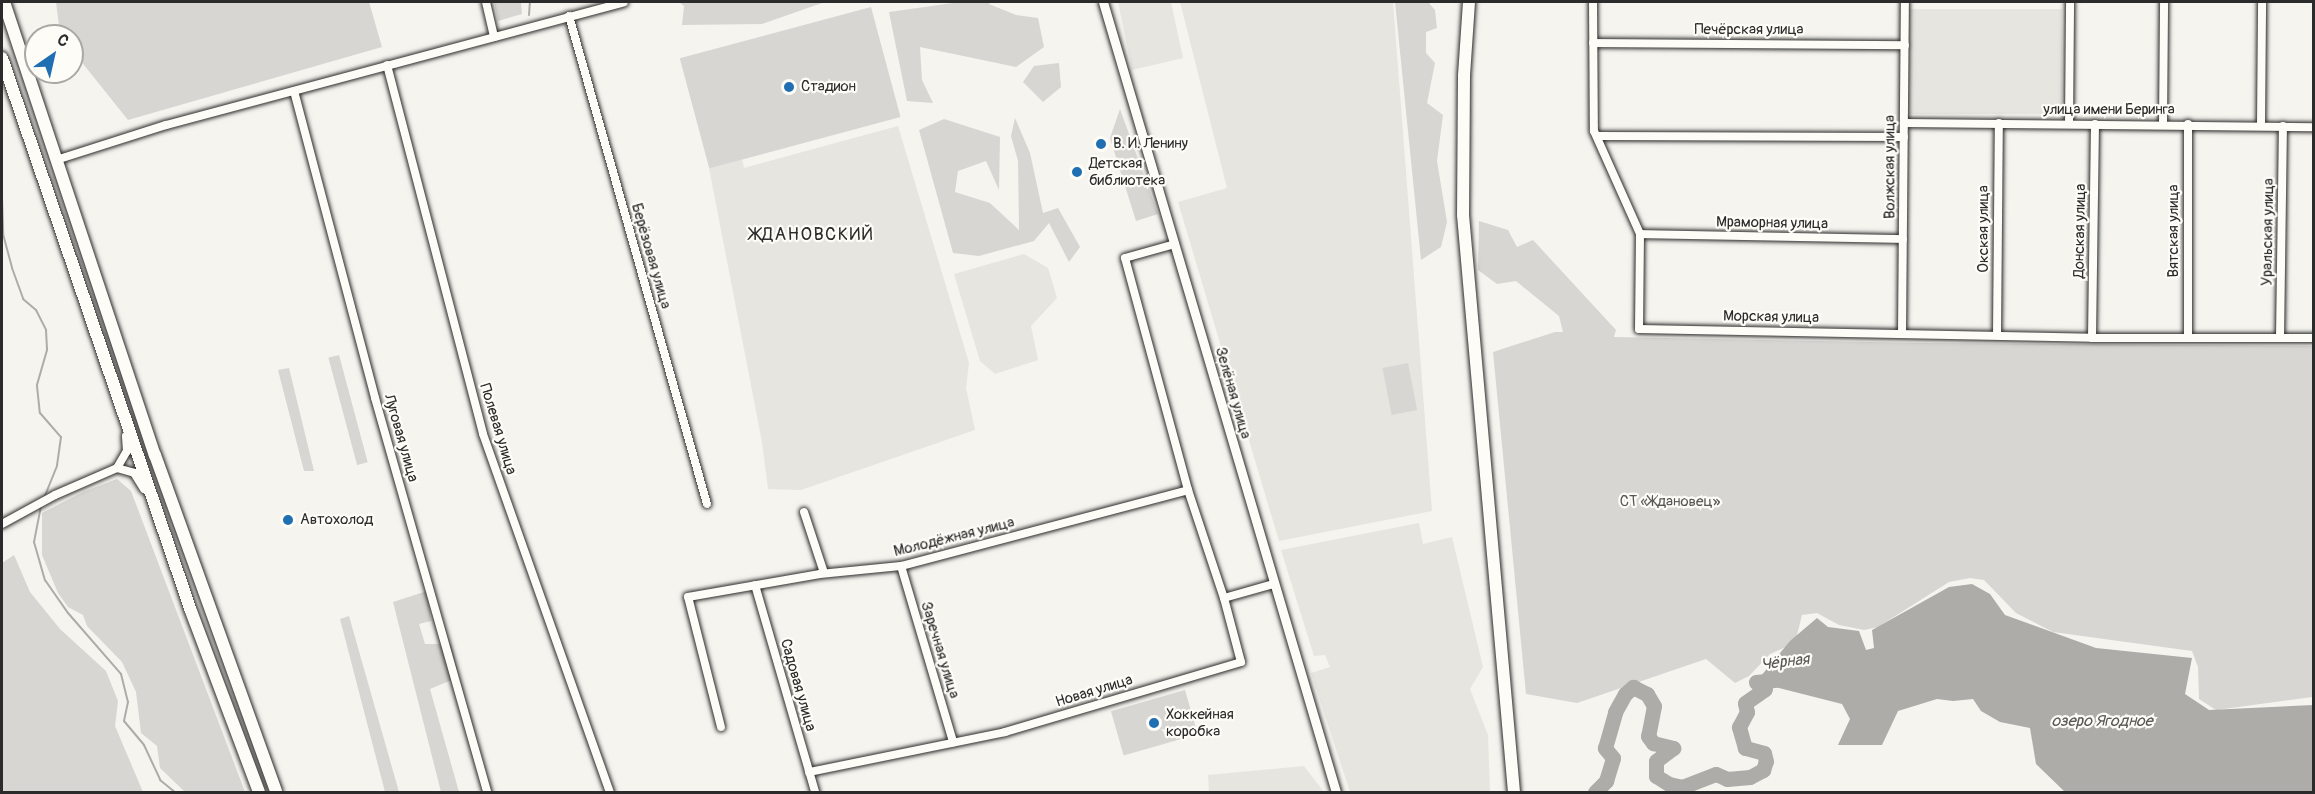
<!DOCTYPE html>
<meta charset="utf-8">
<style>
body{margin:0}
#map{position:relative;width:2315px;height:794px;overflow:hidden;background:#f5f4ef;font-family:Pangolin,sans-serif}
div>[style]{position:absolute}
.built>*{inset:0;background:#e6e5e0;transform-origin:0 0}
.green>*{inset:0;background:#d7d6d2;transform-origin:0 0}
.water>*{inset:0;background:#adaca9}
.stream>*{height:2px;margin:-1px;padding:0 1px;transform-origin:1px;border-radius:1px;background:#adaca9}
.river>*{height:15px;margin:-7.5px;padding:0 7.5px;transform-origin:7.5px;border-radius:7.5px;background:#adaca9}
.roads{filter:drop-shadow(0 0 2px #2b2b2b) drop-shadow(0 0 2px #2b2b2b)}
.minor>*{height:8px;margin:-4px;padding:0 4px;transform-origin:4px;border-radius:4px;background:#fdfcf7}
.tertiary>*{height:9px;margin:-4.5px;padding:0 4.5px;transform-origin:4.5px;border-radius:4.5px;background:#fdfcf7}
.primary>*{height:12px;margin:-6px;padding:0 6px;transform-origin:6px;border-radius:6px;background:#fdfcf7}
.dots>*{width:16px;height:16px;translate:-50% -50%;box-sizing:border-box;border:3px solid #fdfcf7;border-radius:50%}
span{translate:-50% -50%;white-space:nowrap;text-align:center;line-height:1.15;-webkit-text-stroke:4.5px #fdfcf7;paint-order:stroke}
.street-label{font-size:15px;color:#2b2b2b}
.poi-label{font-size:15px;color:#2b2b2b}
.left{translate:0 -50%;text-align:left}
.park-label{font-size:15px;color:#565655}
.water-label{font-size:16px;color:#585857;font-style:italic}
.quarter-label{font-size:18px;color:#2b2b2b;letter-spacing:1.5px}
.frame{position:absolute;inset:0;border:3px solid #2b2b2b;pointer-events:none}
.north{position:absolute;left:24px;top:24px;width:60px;height:60px;box-sizing:border-box;background:#fdfcf7;border:2px solid #a9a8a5;border-radius:50%;rotate:34deg;font-size:16px;font-weight:700;line-height:24px;text-align:center;color:#2b2b2b}
.north::after{content:'';display:block;margin:auto;width:21px;height:27px;background:#1f6fb2;clip-path:polygon(50% 0,100% 100%,50% 72%,0 100%)}
</style>
<div id="map">
<div class="built">
<i style="clip-path:polygon(1118px 2px,1171px 2px,1183px 58px,1132px 70px)"></i>
<i style="clip-path:polygon(1180px 2px,1393px 2px,1432px 511px,1279px 541px,1178px 202px,1227px 188px)"></i>
<i style="left:1909px;top:9px;width:153px;height:105px"></i>
<i style="clip-path:polygon(898px 126px,969px 363px,966px 388px,975px 430px,801px 490px,768px 489px,762px 442px,709px 168px,742px 159px,744px 168px)"></i>
<i style="clip-path:polygon(1024px 254px,1048px 268px,1057px 298px,1031px 326px,1038px 360px,995px 374px,980px 361px,954px 274px)"></i>
<i style="clip-path:polygon(1419px 523px,1423px 544px,1452px 537px,1483px 667px,1470px 689px,1488px 735px,1490px 792px,1350px 792px,1311px 673px,1330px 667px,1325px 655px,1314px 656px,1281px 550px)"></i>
<i style="clip-path:polygon(1304px 766px,1324px 792px,1209px 792px,1208px 775px)"></i>
</div>
<div class="green">
<i style="clip-path:polygon(56px 2px,369px 2px,382px 47px,128px 120px,72px 50px,72px 36px,60px 34px)"></i>
<i style="clip-path:polygon(494px 2px,521px 2px,522px 14px,498px 21px)"></i>
<i style="clip-path:polygon(679px 2px,825px 2px,762px 24px,682px 25px,684px 6px)"></i>
<i style="clip-path:polygon(960px 2px,990px 2px,989px 4px,1016px 15px,1038px 18px,1044px 47px,1016px 67px,920px 47px,922px 80px,933px 103px,907px 101px,889px 12px)"></i>
<i style="clip-path:polygon(1395px 2px,1428px 2px,1435px 10px,1437px 28px,1426px 32px,1426px 53px,1435px 63px,1427px 103px,1443px 115px,1437px 161px,1447px 222px,1441px 247px,1421px 260px)"></i>
<i style="left:871px;top:7px;width:114px;height:198px;rotate:75deg"></i>
<i style="clip-path:polygon(1059px 63px,1061px 87px,1043px 102px,1023px 82px,1034px 66px)"></i>
<i style="clip-path:polygon(1120px 109px,1158px 214px,1136px 221px,1110px 138px)"></i>
<i style="clip-path:polygon(1015px 118px,1030px 153px,1043px 213px,1058px 208px,1080px 247px,1069px 262px,1049px 223px,1034px 241px,979px 256px,953px 253px,919px 130px,944px 119px,1000px 137px,999px 190px,986px 161px,958px 171px,955px 192px,990px 203px,1019px 230px,1018px 161px,1011px 136px)"></i>
<i style="clip-path:polygon(1479px 221px,1508px 230px,1517px 247px,1533px 240px,1616px 330px,1614px 337px,1923px 343px,2313px 346px,2313px 697px,2216px 710px,2199px 699px,2198px 667px,2192px 651px,2053px 632px,2016px 613px,1984px 580px,1970px 578px,1949px 582px,1878px 627px,1864px 630px,1839px 625px,1817px 613px,1802px 615px,1795px 643px,1770px 654px,1749px 676px,1735px 683px,1706px 659px,1577px 703px,1526px 694px,1493px 352px,1555px 332px,1563px 332px,1559px 316px,1516px 281px,1497px 284px,1478px 270px)"></i>
<i style="left:339px;top:355px;width:111px;height:11px;rotate:75deg"></i>
<i style="left:1408px;top:363px;width:48px;height:26px;rotate:79deg"></i>
<i style="clip-path:polygon(289px 368px,314px 471px,304px 471px,278px 370px)"></i>
<i style="clip-path:polygon(117px 479px,131px 491px,245px 792px,185px 792px,160px 768px,157px 746px,141px 733px,136px 692px,122px 662px,87px 626px,83px 615px,68px 607px,58px 593px,42px 555px,42px 513px,83px 492px)"></i>
<i style="clip-path:polygon(14px 555px,30px 592px,60px 629px,106px 671px,118px 701px,115px 726px,143px 792px,2px 792px,2px 563px)"></i>
<i style="clip-path:polygon(427px 591px,431px 621px,419px 624px,425px 644px,451px 644px,459px 677px,430px 689px,459px 792px,441px 792px,393px 602px)"></i>
<i style="clip-path:polygon(349px 616px,399px 792px,385px 792px,340px 619px)"></i>
<i style="left:1185px;top:690px;width:46px;height:77px;rotate:74deg"></i>
</div>
<div class="water">
<i style="clip-path:polygon(1972px 584px,1990px 594px,2005px 615px,2096px 648px,2192px 658px,2185px 694px,2209px 710px,2313px 705px,2313px 792px,2065px 792px,2036px 764px,2030px 728px,2000px 722px,1981px 711px,1973px 699px,1953px 701px,1937px 699px,1898px 711px,1882px 745px,1838px 745px,1850px 719px,1842px 704px,1756px 682px,1790px 641px,1817px 618px,1828px 627px,1859px 631px,1866px 650px,1874px 648px,1872px 630px,1949px 587px)"></i>
</div>
<div class="stream">
<i style="left:529px;top:15px;width:13px;rotate:-86deg"></i>
<i style="left:2px;top:198px;width:36px;rotate:88deg"></i>
<i style="left:3px;top:234px;width:35px;rotate:75deg"></i>
<i style="left:12px;top:268px;width:33px;rotate:70deg"></i>
<i style="left:23px;top:299px;width:17px;rotate:40deg"></i>
<i style="left:36px;top:310px;width:22px;rotate:63deg"></i>
<i style="left:46px;top:330px;width:20px;rotate:87deg"></i>
<i style="left:47px;top:350px;width:37px;rotate:106deg"></i>
<i style="left:37px;top:386px;width:27px;rotate:84deg"></i>
<i style="left:40px;top:413px;width:32px;rotate:49deg"></i>
<i style="left:61px;top:437px;width:29px;rotate:98deg"></i>
<i style="left:57px;top:466px;width:35px;rotate:112deg"></i>
<i style="left:41px;top:506px;width:37px;rotate:101deg"></i>
<i style="left:34px;top:542px;width:40px;rotate:74deg"></i>
<i style="left:45px;top:580px;width:40px;rotate:55.1deg"></i>
<i style="left:68px;top:613px;width:81px;rotate:49deg"></i>
<i style="left:121px;top:674px;width:29px;rotate:76deg"></i>
<i style="left:128px;top:702px;width:19px;rotate:102deg"></i>
<i style="left:124px;top:721px;width:31px;rotate:50deg"></i>
<i style="left:144px;top:745px;width:38px;rotate:65deg"></i>
<i style="left:160px;top:780px;width:19px;rotate:39deg"></i>
</div>
<div class="river">
<i style="left:1595px;top:792px;width:16px;rotate:-45deg"></i>
<i style="left:1606px;top:781px;width:24px;rotate:-73deg"></i>
<i style="left:1613px;top:758px;width:13px;rotate:-129deg"></i>
<i style="left:1605px;top:748px;width:37px;rotate:-74deg"></i>
<i style="left:1615px;top:712px;width:21px;rotate:-61deg"></i>
<i style="left:1625px;top:694px;width:11px;rotate:-41deg"></i>
<i style="left:1633px;top:687px;width:16px;rotate:27deg"></i>
<i style="left:1647px;top:694px;width:14px;rotate:60deg"></i>
<i style="left:1654px;top:706px;width:31px;rotate:101deg"></i>
<i style="left:1648px;top:736px;width:9px;rotate:54deg"></i>
<i style="left:1653px;top:743px;width:21px;rotate:14deg"></i>
<i style="left:1673px;top:748px;width:21px;rotate:143deg"></i>
<i style="left:1656px;top:761px;width:15px;rotate:90deg"></i>
<i style="left:1656px;top:776px;width:15px;rotate:32deg"></i>
<i style="left:1669px;top:784px;width:13px;rotate:13deg"></i>
<i style="left:1682px;top:787px;width:36px;rotate:-21deg"></i>
<i style="left:1716px;top:774px;width:12px;rotate:24deg"></i>
<i style="left:1727px;top:779px;width:23px;rotate:-5deg"></i>
<i style="left:1750px;top:777px;width:15px;rotate:-28deg"></i>
<i style="left:1763px;top:770px;width:9px;rotate:-72deg"></i>
<i style="left:1766px;top:761px;width:8px;rotate:-104deg"></i>
<i style="left:1764px;top:753px;width:20px;rotate:-165deg"></i>
<i style="left:1745px;top:748px;width:22px;rotate:-106deg"></i>
<i style="left:1739px;top:727px;width:17px;rotate:-62deg"></i>
<i style="left:1747px;top:712px;width:9px;rotate:-103deg"></i>
<i style="left:1745px;top:703px;width:24px;rotate:-35deg"></i>
<i style="left:1765px;top:689px;width:11px;rotate:-142deg"></i>
<i style="left:1756px;top:682px;width:20px;rotate:-6deg"></i>
</div>
<div class="roads">
<div class="minor">
<i style="left:486px;top:2px;width:36px;rotate:77deg"></i>
<i style="left:1593px;top:2px;width:129px;rotate:89.6deg"></i>
<i style="left:1594px;top:131px;width:113px;rotate:65.9deg"></i>
<i style="left:1640px;top:234px;width:95px;rotate:90.6deg"></i>
<i style="left:1639px;top:329px;width:453px;rotate:1.1deg"></i>
<i style="left:2092px;top:338px;width:222px"></i>
<i style="left:569px;top:16px;width:507px;rotate:74.21deg"></i>
<i style="left:1593px;top:43px;width:312px;rotate:0.4deg"></i>
<i style="left:387px;top:65px;width:381px;rotate:75.4deg"></i>
<i style="left:483px;top:434px;width:380px;rotate:70.5deg"></i>
<i style="left:294px;top:91px;width:318px;rotate:75.2deg"></i>
<i style="left:375px;top:398px;width:410px;rotate:74.1deg"></i>
<i style="left:1904px;top:123px;width:410px;rotate:0.6deg"></i>
<i style="left:2069px;top:124px;width:122px;rotate:-89.5deg"></i>
<i style="left:2163px;top:124px;width:122px;rotate:-89.5deg"></i>
<i style="left:2261px;top:126px;width:124px;rotate:-89.5deg"></i>
<i style="left:1597px;top:136px;width:307px;rotate:0.2deg"></i>
<i style="left:56px;top:160px;width:115px;rotate:-17.7deg"></i>
<i style="left:166px;top:125px;width:474px;rotate:-15deg"></i>
<i style="left:1640px;top:234px;width:263px;rotate:1.1deg"></i>
<i style="left:1175px;top:244px;width:52px;rotate:164.4deg"></i>
<i style="left:1125px;top:258px;width:240px;rotate:74.8deg"></i>
<i style="left:1188px;top:490px;width:114px;rotate:71.6deg"></i>
<i style="left:1224px;top:598px;width:51px;rotate:-15.9deg"></i>
<i style="left:1902px;top:333px;width:331px;rotate:-89.5deg"></i>
<i style="left:1997px;top:335px;width:212px;rotate:-89.5deg"></i>
<i style="left:2092px;top:338px;width:214px;rotate:-89.2deg"></i>
<i style="left:2188px;top:338px;width:214px;rotate:-90deg"></i>
<i style="left:2280px;top:338px;width:212px;rotate:-89.2deg"></i>
<i style="left:117px;top:468px;width:18px;rotate:16deg"></i>
<i style="left:134px;top:473px;width:19px;rotate:58deg"></i>
<i style="left:804px;top:512px;width:64px;rotate:71.8deg"></i>
<i style="left:2px;top:524px;width:60px;rotate:-28.7deg"></i>
<i style="left:55px;top:495px;width:68px;rotate:-23.5deg"></i>
<i style="left:117px;top:468px;width:20px;rotate:-60deg"></i>
<i style="left:127px;top:451px;width:15px;rotate:-94deg"></i>
<i style="left:901px;top:566px;width:184px;rotate:73.5deg"></i>
<i style="left:755px;top:585px;width:216px;rotate:73.8deg"></i>
<i style="left:721px;top:727px;width:134px;rotate:-104.2deg"></i>
<i style="left:688px;top:597px;width:134px;rotate:-9.9deg"></i>
<i style="left:820px;top:574px;width:81px;rotate:-5.6deg"></i>
<i style="left:901px;top:566px;width:297px;rotate:-14.8deg"></i>
<i style="left:809px;top:772px;width:200px;rotate:-11.5deg"></i>
<i style="left:1005px;top:732px;width:246px;rotate:-16.5deg"></i>
<i style="left:1241px;top:662px;width:66px;rotate:-104.9deg"></i>
</div>
<div class="tertiary">
<i style="left:1103px;top:2px;width:824px;rotate:73.57deg"></i>
</div>
<div class="primary">
<i style="left:4px;top:2px;width:478px;rotate:71.6deg"></i>
<i style="left:155px;top:455px;width:358px;rotate:70.2deg"></i>
<i style="left:1469px;top:2px;width:74px;rotate:93.9deg"></i>
<i style="left:1464px;top:76px;width:139px;rotate:90.4deg"></i>
<i style="left:1463px;top:215px;width:579px;rotate:84.95deg"></i>
<i style="left:2px;top:58px;width:584px;rotate:71.13deg"></i>
<i style="left:191px;top:611px;width:193px;rotate:69.4deg"></i>
</div>
</div>
<div class="dots">
<i style="left:789px;top:87px;background:#1f6fb2"></i>
<i style="left:1101px;top:144px;background:#1f6fb2"></i>
<i style="left:1077px;top:172px;background:#1f6fb2"></i>
<i style="left:288px;top:520px;background:#1f6fb2"></i>
<i style="left:1154px;top:723px;background:#1f6fb2"></i>
</div>
<div class="street-label">
<span style="left:1749px;top:30px">Печёрская улица</span>
<span style="left:2109px;top:110px">улица имени Беринга</span>
<span style="left:1890px;top:167px;rotate:-90deg">Волжская улица</span>
<span style="left:1772px;top:223px;rotate:1deg">Мраморная улица</span>
<span style="left:1984px;top:229px;rotate:-90deg">Окская улица</span>
<span style="left:2080px;top:231px;rotate:-89deg">Донская улица</span>
<span style="left:2174px;top:231px;rotate:-90deg">Вятская улица</span>
<span style="left:2268px;top:232px;rotate:-89deg">Уральская улица</span>
<span style="left:651px;top:256px;rotate:74deg">Берёзовая улица</span>
<span style="left:1771px;top:317px;rotate:1deg">Морская улица</span>
<span style="left:1233px;top:393px;rotate:74deg">Зелёная улица</span>
<span style="left:498px;top:429px;rotate:73deg">Полевая улица</span>
<span style="left:401px;top:438px;rotate:74deg">Луговая улица</span>
<span style="left:954px;top:537px;rotate:-14deg">Молодёжная улица</span>
<span style="left:940px;top:650px;rotate:73deg">Заречная улица</span>
<span style="left:798px;top:685px;rotate:74deg">Садовая улица</span>
<span style="left:1094px;top:691px;rotate:-17deg">Новая улица</span>
</div>
<div class="poi-label">
<span class="left" style="left:801px;top:87px">Стадион</span>
<span class="left" style="left:1113px;top:144px">В. И. Ленину</span>
<span class="left" style="left:1089px;top:172px">Детская<br>библиотека</span>
<span class="left" style="left:300px;top:520px">Автохолод</span>
<span class="left" style="left:1166px;top:723px">Хоккейная<br>коробка</span>
</div>
<div class="park-label">
<span style="left:1670px;top:502px">СТ «Ждановец»</span>
</div>
<div class="water-label">
<span style="left:1785px;top:662px;rotate:-7deg">Чёрная</span>
<span style="left:2102px;top:721px">озеро Ягодное</span>
</div>
<div class="quarter-label">
<span style="left:812px;top:235px">ЖДАНОВСКИЙ</span>
</div>
<div class="frame"></div>
<div class="north">С</div>
</div>
